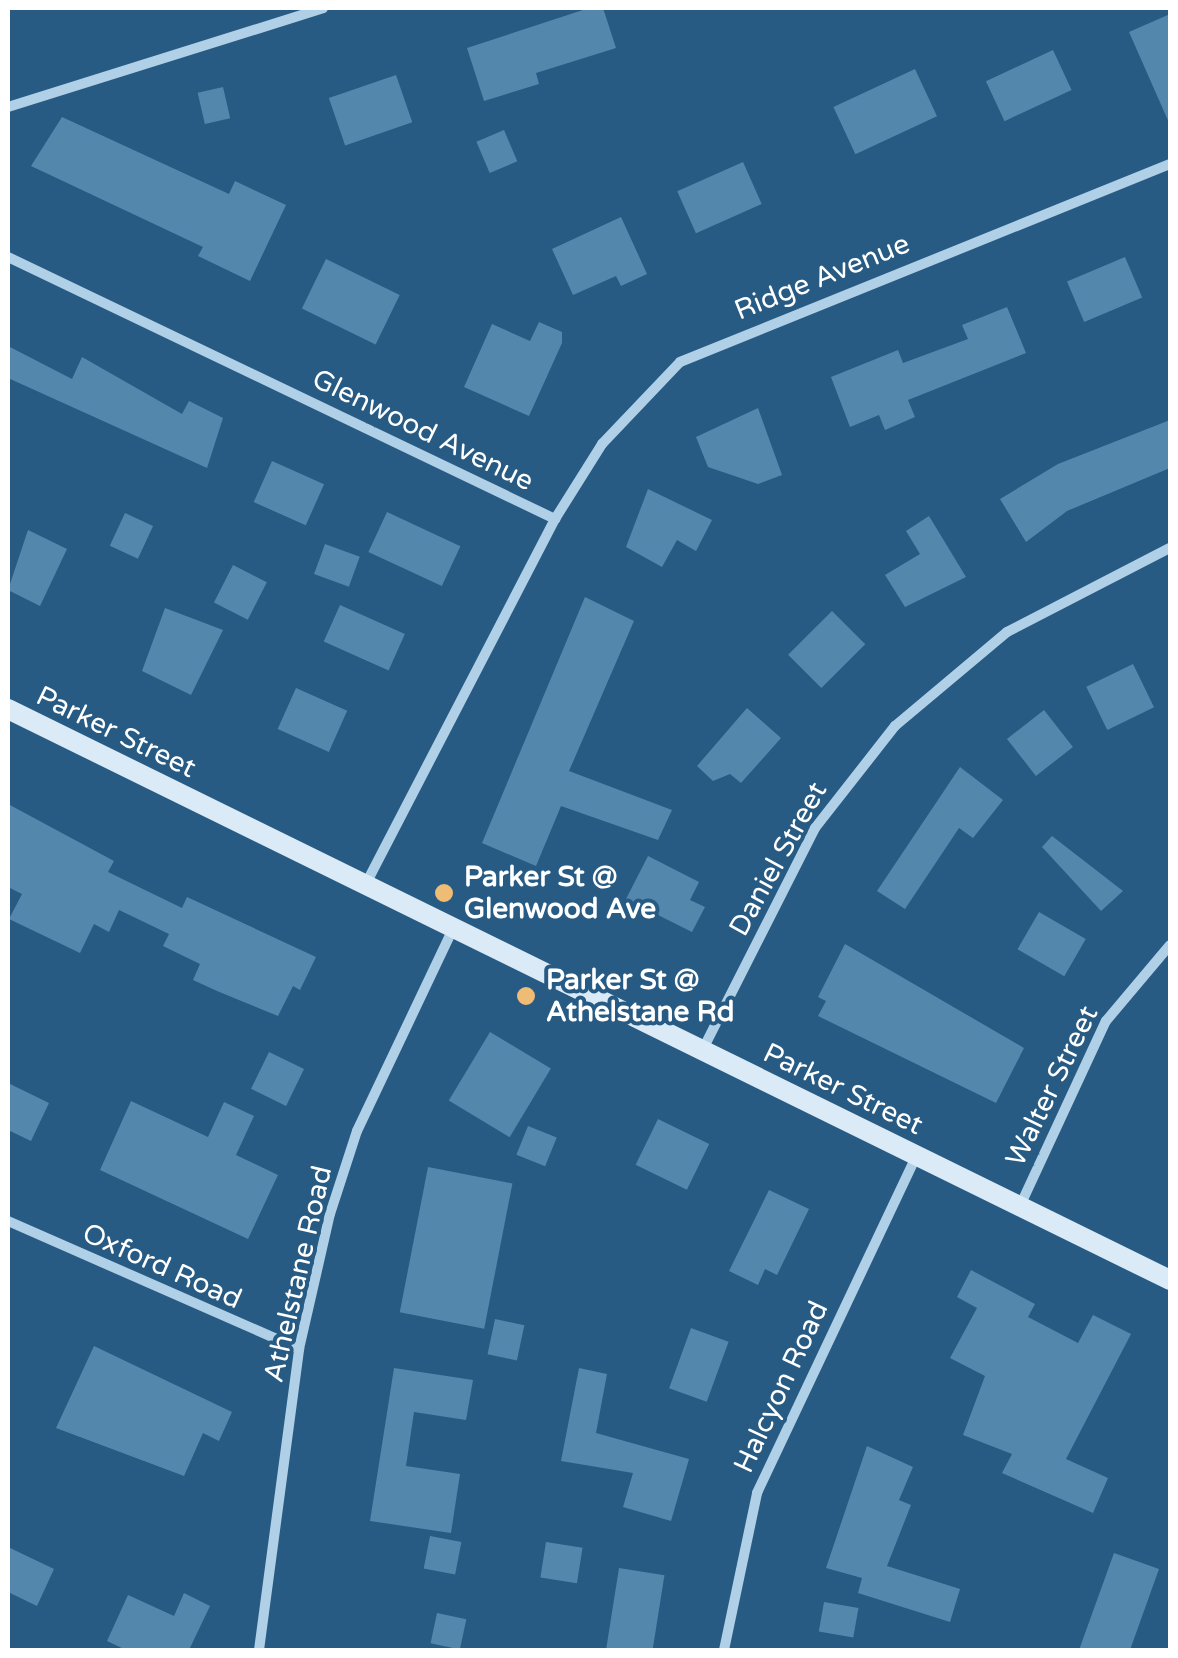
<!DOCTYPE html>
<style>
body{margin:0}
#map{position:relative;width:1178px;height:1658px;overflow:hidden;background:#275b83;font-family:"Varela Round",sans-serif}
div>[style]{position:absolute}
.building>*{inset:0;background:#5487ac;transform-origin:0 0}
.minor>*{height:10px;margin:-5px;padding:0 5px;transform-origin:5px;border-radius:5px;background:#b0d0e7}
.secondary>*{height:20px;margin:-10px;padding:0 10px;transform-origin:10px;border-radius:10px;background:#daeaf6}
.dots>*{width:28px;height:28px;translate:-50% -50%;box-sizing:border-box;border:5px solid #275b83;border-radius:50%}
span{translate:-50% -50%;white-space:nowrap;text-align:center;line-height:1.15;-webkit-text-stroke:8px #275b83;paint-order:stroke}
.street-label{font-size:28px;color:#fff}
.poi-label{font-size:28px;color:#fff;font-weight:700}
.left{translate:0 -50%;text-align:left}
.frame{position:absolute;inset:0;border:10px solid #fff;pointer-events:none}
</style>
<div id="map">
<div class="building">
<i style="clip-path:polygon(589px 8px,603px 8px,616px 48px,536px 73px,539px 84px,484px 101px,467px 48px)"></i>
<i style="clip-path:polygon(1170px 14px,1170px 125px,1129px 32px)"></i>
<i style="left:1053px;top:50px;width:44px;height:74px;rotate:65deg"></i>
<i style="left:915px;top:69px;width:52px;height:90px;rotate:65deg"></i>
<i style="left:396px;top:75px;width:50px;height:71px;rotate:71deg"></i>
<i style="left:223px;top:87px;width:32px;height:26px;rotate:77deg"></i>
<i style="clip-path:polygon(62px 117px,229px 194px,235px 181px,286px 205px,250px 281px,198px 256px,203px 247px,31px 166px)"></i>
<i style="left:504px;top:130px;width:34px;height:30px;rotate:67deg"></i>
<i style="left:743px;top:162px;width:46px;height:72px;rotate:66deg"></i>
<i style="clip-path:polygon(621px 217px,647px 274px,621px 286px,616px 276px,573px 295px,552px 249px)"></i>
<i style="left:1125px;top:257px;width:44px;height:63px;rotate:67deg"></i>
<i style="left:326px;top:259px;width:82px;height:55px;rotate:26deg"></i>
<i style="clip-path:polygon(1007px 307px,1026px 353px,908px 400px,915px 417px,885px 430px,879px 415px,850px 427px,831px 377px,898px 350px,903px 363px,968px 339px,962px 325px)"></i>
<i style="clip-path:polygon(539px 322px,562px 332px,562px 343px,529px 416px,464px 387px,492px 324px,530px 341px)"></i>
<i style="clip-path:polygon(8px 346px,72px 379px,82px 357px,182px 414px,189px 401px,223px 418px,207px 468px,8px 378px)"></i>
<i style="clip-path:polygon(758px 408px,782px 475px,758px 484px,708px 467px,696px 437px)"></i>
<i style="clip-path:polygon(1170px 420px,1170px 468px,1067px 511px,1026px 542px,1000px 499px,1058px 464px)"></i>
<i style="left:272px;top:461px;width:57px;height:45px;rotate:24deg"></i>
<i style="clip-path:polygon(648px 489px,712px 520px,696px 551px,677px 540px,662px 567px,626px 547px)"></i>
<i style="left:387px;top:512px;width:81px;height:44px;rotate:25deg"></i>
<i style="left:125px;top:513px;width:31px;height:36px;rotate:25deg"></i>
<i style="clip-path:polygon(929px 516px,966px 577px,905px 607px,885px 575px,920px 554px,906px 531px)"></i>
<i style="clip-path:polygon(28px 530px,67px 549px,40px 606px,8px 590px)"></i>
<i style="left:325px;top:544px;width:37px;height:32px;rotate:20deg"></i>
<i style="left:233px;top:565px;width:38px;height:42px;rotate:27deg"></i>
<i style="clip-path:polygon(585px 597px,634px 621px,569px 771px,672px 810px,658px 840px,561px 806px,536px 866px,482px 843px)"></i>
<i style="left:340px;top:605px;width:71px;height:40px;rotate:24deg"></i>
<i style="clip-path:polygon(165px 608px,223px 630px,191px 695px,142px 671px)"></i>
<i style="left:832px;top:611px;width:47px;height:62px;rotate:45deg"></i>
<i style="left:1133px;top:664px;width:48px;height:52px;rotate:64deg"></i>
<i style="left:296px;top:688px;width:56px;height:45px;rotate:24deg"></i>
<i style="clip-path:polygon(747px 708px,781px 738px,741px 783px,730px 774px,713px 781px,697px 766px)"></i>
<i style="left:1044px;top:710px;width:47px;height:47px;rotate:52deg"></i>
<i style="clip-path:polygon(960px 767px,1003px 800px,973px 838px,959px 828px,905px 909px,877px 891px)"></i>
<i style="clip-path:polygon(8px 804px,114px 861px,108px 872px,182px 908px,187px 897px,316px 957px,300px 990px,293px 986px,278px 1016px,217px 991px,193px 980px,200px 964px,163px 946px,169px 934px,119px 910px,109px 932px,94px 924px,80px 953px,9px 919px,22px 894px,8px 887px)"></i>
<i style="clip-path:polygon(1052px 836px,1123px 891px,1101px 911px,1042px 847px)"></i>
<i style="clip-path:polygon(648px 856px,699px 882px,690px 900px,705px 907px,692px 932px,626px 899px)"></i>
<i style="left:1039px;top:912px;width:54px;height:43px;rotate:30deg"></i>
<i style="clip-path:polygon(845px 944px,1024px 1048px,996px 1103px,818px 1016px,826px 1001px,818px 997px)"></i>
<i style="left:490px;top:1032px;width:71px;height:80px;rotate:31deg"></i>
<i style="left:269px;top:1052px;width:39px;height:41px;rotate:26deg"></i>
<i style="clip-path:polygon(8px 1083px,49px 1103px,31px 1141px,8px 1130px)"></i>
<i style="clip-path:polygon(131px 1101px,208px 1137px,224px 1102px,254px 1116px,236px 1155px,278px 1175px,248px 1239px,100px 1170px)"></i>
<i style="left:658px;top:1119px;width:57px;height:51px;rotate:26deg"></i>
<i style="left:528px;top:1126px;width:31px;height:31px;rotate:22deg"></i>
<i style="left:428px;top:1167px;width:86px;height:148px;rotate:11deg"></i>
<i style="clip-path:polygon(769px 1190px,809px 1209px,777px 1275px,765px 1269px,758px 1285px,729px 1271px)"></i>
<i style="clip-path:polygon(971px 1270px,1035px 1304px,1028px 1317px,1078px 1343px,1093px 1315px,1131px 1334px,1066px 1459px,1108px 1478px,1093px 1513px,1002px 1473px,1012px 1454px,963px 1435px,985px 1376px,950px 1358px,977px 1308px,957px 1297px)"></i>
<i style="left:495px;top:1319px;width:30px;height:36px;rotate:12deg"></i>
<i style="left:691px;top:1328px;width:40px;height:64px;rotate:20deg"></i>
<i style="clip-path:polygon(94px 1346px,232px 1412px,219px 1441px,203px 1433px,184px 1476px,56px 1428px)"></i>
<i style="clip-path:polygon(394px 1368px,473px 1380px,466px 1420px,414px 1412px,406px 1466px,460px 1474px,451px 1533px,370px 1521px)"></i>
<i style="clip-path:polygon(579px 1368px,607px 1374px,596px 1433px,689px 1459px,671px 1521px,623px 1507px,633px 1473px,561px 1461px)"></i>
<i style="clip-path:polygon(867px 1446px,913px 1467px,899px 1500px,911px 1505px,887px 1566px,960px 1589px,950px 1622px,858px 1593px,862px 1578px,826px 1568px)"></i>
<i style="left:430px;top:1536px;width:32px;height:33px;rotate:11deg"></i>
<i style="left:546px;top:1542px;width:37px;height:36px;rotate:9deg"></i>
<i style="clip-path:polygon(8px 1547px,54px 1569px,37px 1606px,8px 1592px)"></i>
<i style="clip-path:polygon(1114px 1553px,1159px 1569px,1130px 1650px,1079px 1650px)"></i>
<i style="left:619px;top:1568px;width:46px;height:83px;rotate:9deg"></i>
<i style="clip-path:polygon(184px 1593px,210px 1606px,189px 1650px,126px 1650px,107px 1641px,128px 1595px,174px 1616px)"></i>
<i style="left:824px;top:1602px;width:35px;height:30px;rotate:10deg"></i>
<i style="left:437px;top:1613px;width:30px;height:31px;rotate:12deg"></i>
</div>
<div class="minor">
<i style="left:8px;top:107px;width:330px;rotate:-17.4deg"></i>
<i style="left:8px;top:257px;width:607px;rotate:25.59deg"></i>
<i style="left:555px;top:519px;width:411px;rotate:117.4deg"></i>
<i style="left:555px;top:519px;width:89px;rotate:-57.9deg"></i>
<i style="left:602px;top:444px;width:113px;rotate:-46.4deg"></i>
<i style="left:680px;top:362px;width:528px;rotate:-22deg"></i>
<i style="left:703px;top:1049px;width:248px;rotate:-63.1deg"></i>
<i style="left:815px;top:828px;width:130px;rotate:-51.9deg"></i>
<i style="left:895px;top:726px;width:146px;rotate:-40deg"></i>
<i style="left:1007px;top:632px;width:183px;rotate:-27.3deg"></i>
<i style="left:1020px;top:1206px;width:204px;rotate:-65.1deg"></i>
<i style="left:1106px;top:1021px;width:99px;rotate:-49.9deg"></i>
<i style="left:8px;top:1221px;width:318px;rotate:23.7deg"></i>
<i style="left:259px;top:1650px;width:304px;rotate:-82.4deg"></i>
<i style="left:299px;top:1349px;width:139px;rotate:-77.1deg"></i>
<i style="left:330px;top:1214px;width:87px;rotate:-72deg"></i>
<i style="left:357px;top:1131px;width:224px;rotate:-64.6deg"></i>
<i style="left:724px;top:1650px;width:160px;rotate:-78.1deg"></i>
<i style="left:757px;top:1493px;width:373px;rotate:-64.7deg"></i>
</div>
<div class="secondary">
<i style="left:8px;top:709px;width:1295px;rotate:26.17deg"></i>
</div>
<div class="dots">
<i style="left:444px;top:893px;background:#efbc76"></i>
<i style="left:526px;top:996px;background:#efbc76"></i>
</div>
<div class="street-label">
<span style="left:822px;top:277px;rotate:-22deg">Ridge Avenue</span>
<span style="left:423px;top:430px;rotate:26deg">Glenwood Avenue</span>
<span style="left:116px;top:732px;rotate:26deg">Parker Street</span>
<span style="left:778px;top:859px;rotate:-61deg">Daniel Street</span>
<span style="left:1052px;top:1086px;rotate:-64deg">Walter Street</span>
<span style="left:843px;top:1089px;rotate:26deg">Parker Street</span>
<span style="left:162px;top:1266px;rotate:24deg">Oxford Road</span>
<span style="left:298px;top:1274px;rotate:-77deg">Athelstane Road</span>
<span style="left:781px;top:1387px;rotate:-65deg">Halcyon Road</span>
</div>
<div class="poi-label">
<span class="left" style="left:464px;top:893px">Parker St @<br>Glenwood Ave</span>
<span class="left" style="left:546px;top:996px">Parker St @<br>Athelstane Rd</span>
</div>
<div class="frame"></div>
</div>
